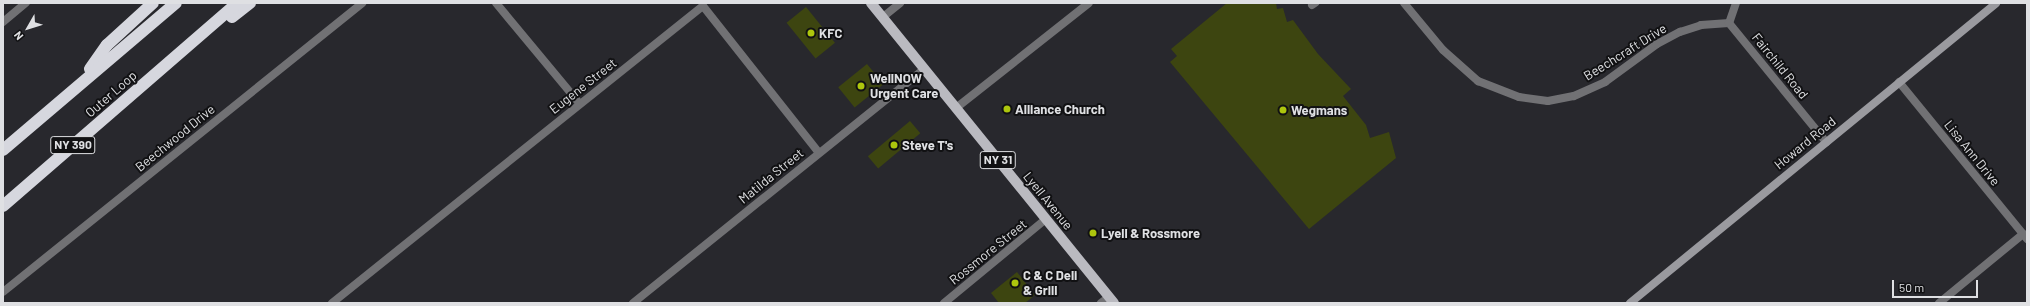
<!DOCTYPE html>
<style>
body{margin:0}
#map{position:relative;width:2030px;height:306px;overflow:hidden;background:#28282d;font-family:Barlow,sans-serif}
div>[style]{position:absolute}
.building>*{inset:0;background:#3d4510;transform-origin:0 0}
.street>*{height:8px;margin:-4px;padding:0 4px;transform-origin:4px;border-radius:4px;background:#717174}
.secondary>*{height:8px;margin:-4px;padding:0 4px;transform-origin:4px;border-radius:4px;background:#9a9a9f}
.primary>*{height:10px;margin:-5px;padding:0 5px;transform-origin:5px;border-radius:5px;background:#babac0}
.highway>*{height:12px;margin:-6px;padding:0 6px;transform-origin:6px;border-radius:6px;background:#d6d7de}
.dots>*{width:11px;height:11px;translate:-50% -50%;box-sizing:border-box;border:2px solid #111113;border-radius:50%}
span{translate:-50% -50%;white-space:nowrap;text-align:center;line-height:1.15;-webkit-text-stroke:4px #111113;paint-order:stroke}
.shield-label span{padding:1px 3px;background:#111113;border:1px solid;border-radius:3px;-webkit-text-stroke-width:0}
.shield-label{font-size:12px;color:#dfe0e3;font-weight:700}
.poi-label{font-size:13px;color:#dfe0e3;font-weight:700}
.left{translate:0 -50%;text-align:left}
.street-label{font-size:13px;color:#dfe0e3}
.frame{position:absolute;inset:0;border:4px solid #dfe0e3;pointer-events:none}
.north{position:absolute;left:8px;top:8px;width:40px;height:40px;-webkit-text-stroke:3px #111113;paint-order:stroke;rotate:231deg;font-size:11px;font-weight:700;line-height:16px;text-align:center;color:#dfe0e3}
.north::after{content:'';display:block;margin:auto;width:14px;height:18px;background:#dfe0e3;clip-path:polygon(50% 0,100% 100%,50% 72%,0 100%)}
.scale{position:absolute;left:1892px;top:280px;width:86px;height:18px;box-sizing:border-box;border:2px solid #dfe0e3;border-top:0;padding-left:5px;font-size:12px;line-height:14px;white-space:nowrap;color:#dfe0e3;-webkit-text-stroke:3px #111113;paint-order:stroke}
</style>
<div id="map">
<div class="building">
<i style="clip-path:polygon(1227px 3px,1276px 3px,1277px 9px,1283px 8px,1287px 22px,1293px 20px,1318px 54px,1351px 89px,1343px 96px,1366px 125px,1370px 138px,1389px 132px,1396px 158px,1309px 229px,1170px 62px,1177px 56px,1171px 49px)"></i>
<i style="left:806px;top:7px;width:46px;height:25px;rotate:51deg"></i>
<i style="left:867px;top:64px;width:26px;height:37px;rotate:51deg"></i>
<i style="left:910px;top:121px;width:16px;height:55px;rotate:50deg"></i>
<i style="clip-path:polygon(1017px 272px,1035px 295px,1025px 303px,999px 303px,991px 293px)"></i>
</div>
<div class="street">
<i style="left:496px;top:3px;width:131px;rotate:50.3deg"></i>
<i style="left:1404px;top:3px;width:61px;rotate:50.3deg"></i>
<i style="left:1443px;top:50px;width:47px;rotate:41.5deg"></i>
<i style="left:1478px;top:81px;width:44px;rotate:21.3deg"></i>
<i style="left:1519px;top:97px;width:29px;rotate:8deg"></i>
<i style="left:1548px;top:101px;width:26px;rotate:-11deg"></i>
<i style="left:1574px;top:96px;width:34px;rotate:-24deg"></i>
<i style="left:1605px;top:82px;width:64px;rotate:-36.2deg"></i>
<i style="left:1657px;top:44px;width:26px;rotate:-28deg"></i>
<i style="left:1680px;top:32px;width:22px;rotate:-18deg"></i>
<i style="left:1701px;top:25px;width:28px;rotate:-4deg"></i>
<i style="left:1736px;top:3px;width:21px;rotate:109deg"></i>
<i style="left:1729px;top:23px;width:154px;rotate:50.8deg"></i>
<i style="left:1312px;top:5px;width:4px;rotate:-34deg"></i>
<i style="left:883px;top:17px;width:22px;rotate:-39deg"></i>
<i style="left:3px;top:22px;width:30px;rotate:-40deg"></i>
<i style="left:1899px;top:82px;width:203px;rotate:50.8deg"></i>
<i style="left:956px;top:108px;width:169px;rotate:-38.3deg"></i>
<i style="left:3px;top:292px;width:461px;rotate:-38.8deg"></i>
<i style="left:332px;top:303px;width:475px;rotate:-38.7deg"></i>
<i style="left:703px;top:6px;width:187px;rotate:51.7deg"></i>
<i style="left:633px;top:303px;width:373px;rotate:-38.8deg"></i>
<i style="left:944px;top:303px;width:132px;rotate:-39.5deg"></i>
<i style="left:1101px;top:303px;width:10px;rotate:-37deg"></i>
<i style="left:1939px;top:303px;width:109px;rotate:-39.4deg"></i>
</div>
<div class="secondary">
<i style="left:1630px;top:303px;width:473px;rotate:-39.3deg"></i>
</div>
<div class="primary">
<i style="left:871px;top:3px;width:386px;rotate:51deg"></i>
</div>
<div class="highway">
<i style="left:232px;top:17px;width:23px;rotate:-38deg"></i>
<i style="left:90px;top:69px;width:29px;rotate:-55deg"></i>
<i style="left:107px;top:45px;width:62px;rotate:-42.4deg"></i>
<i style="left:3px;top:150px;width:227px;rotate:-40.4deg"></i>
<i style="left:3px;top:206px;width:310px;rotate:-40.9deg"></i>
</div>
<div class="dots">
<i style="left:811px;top:33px;background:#adc60d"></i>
<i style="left:861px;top:86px;background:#adc60d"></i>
<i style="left:1007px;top:109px;background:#adc60d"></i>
<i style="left:1283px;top:110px;background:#adc60d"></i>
<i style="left:894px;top:145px;background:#adc60d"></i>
<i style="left:1093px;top:233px;background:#adc60d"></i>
<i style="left:1015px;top:283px;background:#adc60d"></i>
</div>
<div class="shield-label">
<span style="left:73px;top:145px">NY 390</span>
<span style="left:998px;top:160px">NY 31</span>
</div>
<div class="poi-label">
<span class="left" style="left:819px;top:33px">KFC</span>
<span class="left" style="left:870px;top:86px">WellNOW<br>Urgent Care</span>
<span class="left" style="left:1015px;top:109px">Alliance Church</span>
<span class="left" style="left:1291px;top:110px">Wegmans</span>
<span class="left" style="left:902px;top:145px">Steve T's</span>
<span class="left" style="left:1101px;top:233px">Lyell &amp; Rossmore</span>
<span class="left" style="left:1023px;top:283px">C &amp; C Deli<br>&amp; Grill</span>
</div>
<div class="street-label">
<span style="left:1625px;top:52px;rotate:-32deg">Beechcraft Drive</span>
<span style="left:1780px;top:66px;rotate:51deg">Fairchild Road</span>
<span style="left:583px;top:86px;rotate:-38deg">Eugene Street</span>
<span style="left:111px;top:94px;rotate:-41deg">Outer Loop</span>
<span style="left:175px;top:138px;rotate:-39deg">Beechwood Drive</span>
<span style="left:1805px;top:143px;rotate:-39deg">Howard Road</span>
<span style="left:1972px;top:153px;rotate:51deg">Lisa Ann Drive</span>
<span style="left:771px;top:176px;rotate:-39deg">Matilda Street</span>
<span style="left:1048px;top:201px;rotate:51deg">Lyell Avenue</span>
<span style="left:988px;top:252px;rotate:-39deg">Rossmore Street</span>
</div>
<div class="frame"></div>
<div class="north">N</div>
<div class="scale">50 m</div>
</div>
